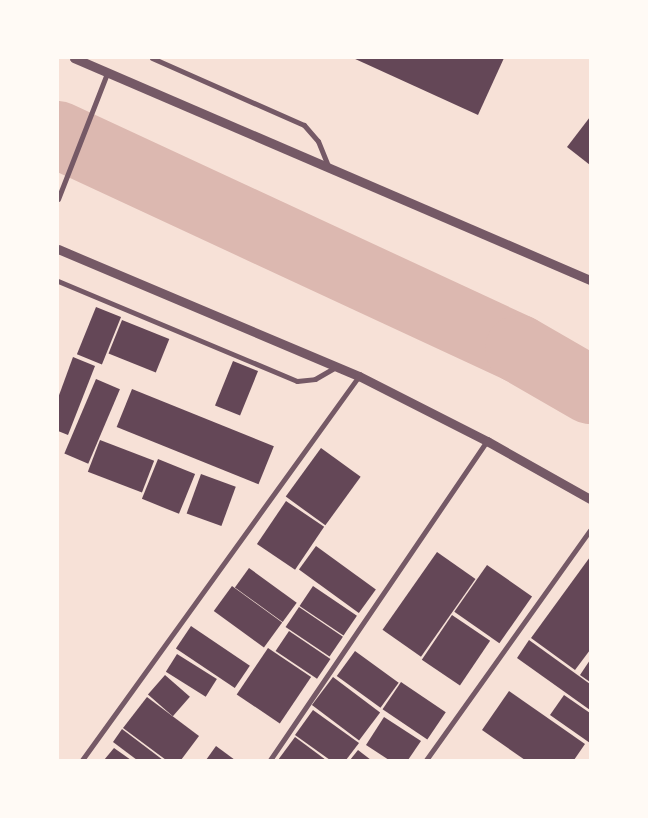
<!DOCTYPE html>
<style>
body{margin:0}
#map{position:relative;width:648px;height:818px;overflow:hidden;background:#f7e1d7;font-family:Ubuntu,sans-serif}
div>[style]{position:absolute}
.river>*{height:68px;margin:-34px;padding:0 34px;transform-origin:34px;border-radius:34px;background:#dcb8b0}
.building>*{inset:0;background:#644757;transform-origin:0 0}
.minor>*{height:5px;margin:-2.5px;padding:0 2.5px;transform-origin:2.5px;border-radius:2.5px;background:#755966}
.tertiary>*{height:9px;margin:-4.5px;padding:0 4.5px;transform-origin:4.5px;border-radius:4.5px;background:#755966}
span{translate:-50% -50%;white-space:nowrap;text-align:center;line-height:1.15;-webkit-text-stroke:4.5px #fffaf5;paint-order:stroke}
.frame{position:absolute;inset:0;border:59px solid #fffaf5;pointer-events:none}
</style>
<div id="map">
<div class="river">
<i style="left:58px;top:135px;width:508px;rotate:24.9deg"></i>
<i style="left:519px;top:349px;width:82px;rotate:30deg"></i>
</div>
<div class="building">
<i style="clip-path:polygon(353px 58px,504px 58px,478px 115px)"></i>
<i style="clip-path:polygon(590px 117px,590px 165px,567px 147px)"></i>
<i style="left:96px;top:307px;width:27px;height:51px;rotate:22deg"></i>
<i style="left:122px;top:320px;width:51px;height:36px;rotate:22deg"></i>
<i style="clip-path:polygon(73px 357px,95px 366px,68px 435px,58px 431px,58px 398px)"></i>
<i style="left:233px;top:361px;width:27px;height:48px;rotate:22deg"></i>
<i style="left:96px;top:379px;width:26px;height:81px;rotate:23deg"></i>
<i style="left:132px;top:389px;width:153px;height:41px;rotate:22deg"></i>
<i style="left:100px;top:440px;width:58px;height:34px;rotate:21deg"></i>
<i style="left:321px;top:448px;width:49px;height:60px;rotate:36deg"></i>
<i style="left:158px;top:459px;width:40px;height:43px;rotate:22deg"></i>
<i style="left:201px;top:474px;width:37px;height:42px;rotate:20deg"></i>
<i style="left:286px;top:501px;width:46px;height:52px;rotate:34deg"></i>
<i style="left:316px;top:546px;width:74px;height:29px;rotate:36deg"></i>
<i style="left:437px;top:552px;width:47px;height:95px;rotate:35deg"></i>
<i style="clip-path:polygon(590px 557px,590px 650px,575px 670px,531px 638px)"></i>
<i style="left:487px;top:565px;width:55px;height:57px;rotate:35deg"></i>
<i style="left:249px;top:568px;width:59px;height:24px;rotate:36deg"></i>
<i style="left:232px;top:586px;width:62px;height:31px;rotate:36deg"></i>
<i style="left:313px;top:586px;width:53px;height:24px;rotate:34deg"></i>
<i style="left:299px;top:607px;width:53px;height:24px;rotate:34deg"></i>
<i style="left:452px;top:615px;width:46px;height:54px;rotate:34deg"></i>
<i style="left:191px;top:626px;width:71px;height:27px;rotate:34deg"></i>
<i style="left:289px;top:631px;width:50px;height:24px;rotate:34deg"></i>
<i style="clip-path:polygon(529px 640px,590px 684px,590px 710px,517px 658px)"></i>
<i style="left:268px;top:648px;width:52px;height:56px;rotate:34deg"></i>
<i style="left:355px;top:651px;width:54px;height:31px;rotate:36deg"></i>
<i style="left:177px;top:654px;width:47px;height:21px;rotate:32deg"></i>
<i style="clip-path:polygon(590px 660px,590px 682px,580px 675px)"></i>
<i style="left:165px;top:675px;width:33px;height:26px;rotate:41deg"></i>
<i style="left:333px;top:677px;width:59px;height:35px;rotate:37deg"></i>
<i style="left:401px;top:682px;width:54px;height:33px;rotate:34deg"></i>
<i style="clip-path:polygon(509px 691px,585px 744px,574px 760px,525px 760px,482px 730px)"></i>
<i style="clip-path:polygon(564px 695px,590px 713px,590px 743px,550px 715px)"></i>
<i style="clip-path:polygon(147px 697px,199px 736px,181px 760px,166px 760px,123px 728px)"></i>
<i style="clip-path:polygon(313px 710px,359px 743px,346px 760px,330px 760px,295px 735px)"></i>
<i style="clip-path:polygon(384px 717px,421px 741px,408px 760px,389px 760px,366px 745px)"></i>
<i style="clip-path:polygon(122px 729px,163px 760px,137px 760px,113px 742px)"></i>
<i style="clip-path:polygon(295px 737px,326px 760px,278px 760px)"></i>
<i style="clip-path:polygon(216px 746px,235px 760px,206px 760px)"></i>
<i style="clip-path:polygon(114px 748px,131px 760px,104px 760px)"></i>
<i style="clip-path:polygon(358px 750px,371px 760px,350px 760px)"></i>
</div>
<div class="minor">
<i style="left:152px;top:58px;width:166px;rotate:23.8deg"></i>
<i style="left:304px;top:125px;width:21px;rotate:49deg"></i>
<i style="left:318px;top:141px;width:27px;rotate:68deg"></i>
<i style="left:58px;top:199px;width:135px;rotate:-68.7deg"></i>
<i style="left:58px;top:281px;width:259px;rotate:22.7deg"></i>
<i style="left:297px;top:381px;width:18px;rotate:-6deg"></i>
<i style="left:315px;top:379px;width:24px;rotate:-30deg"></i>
<i style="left:82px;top:760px;width:473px;rotate:-54.2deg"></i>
<i style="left:270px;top:760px;width:386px;rotate:-55.8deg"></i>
<i style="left:426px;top:760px;width:282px;rotate:-54.5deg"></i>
</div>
<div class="tertiary">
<i style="left:74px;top:58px;width:562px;rotate:23.28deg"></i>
<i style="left:58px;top:249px;width:327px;rotate:22.9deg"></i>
<i style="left:359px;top:376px;width:144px;rotate:26.9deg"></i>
<i style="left:487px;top:441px;width:118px;rotate:29.4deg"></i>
</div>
<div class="frame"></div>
</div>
